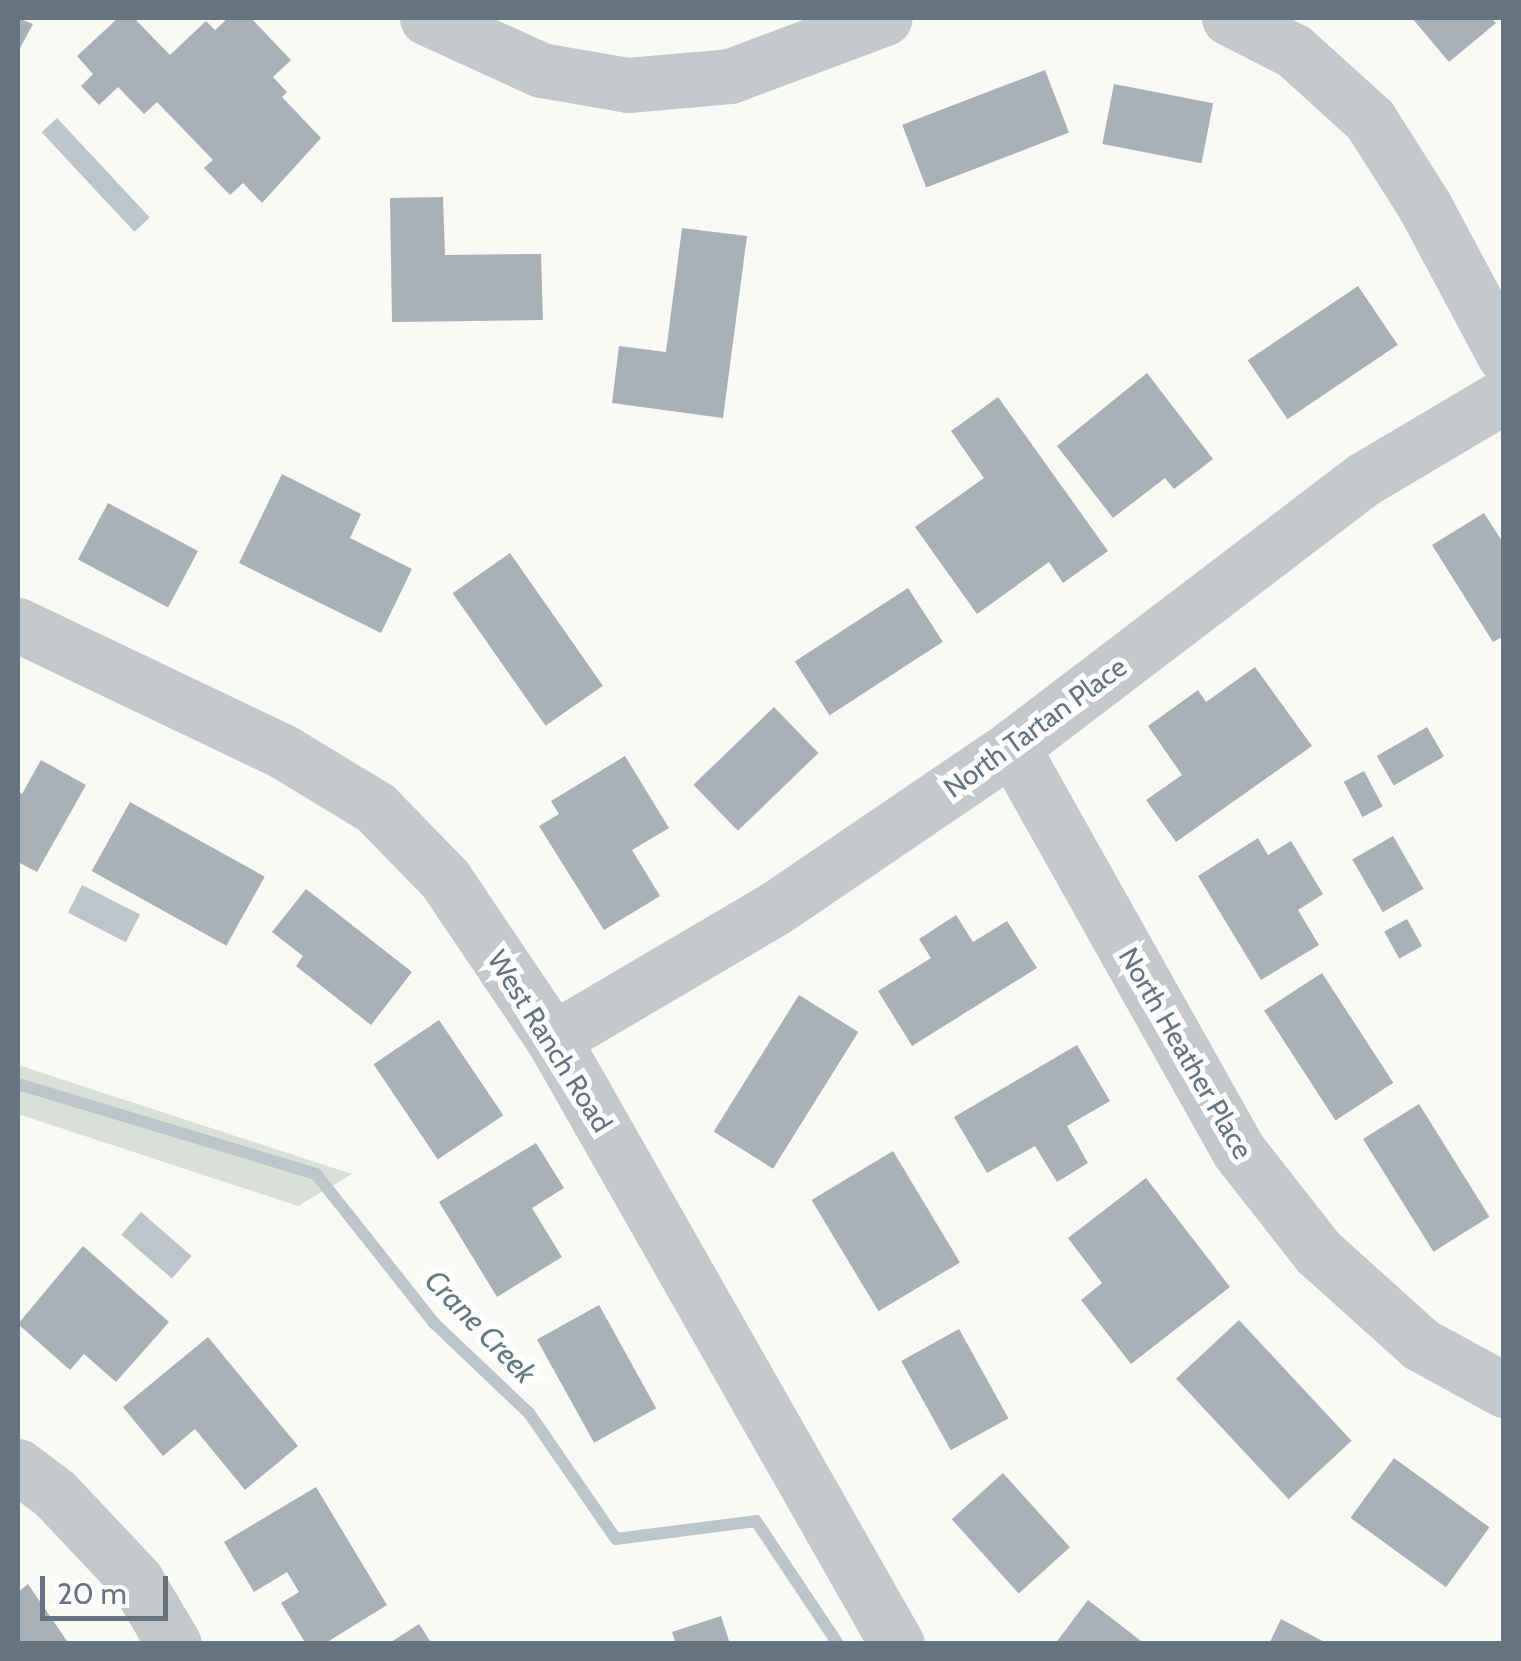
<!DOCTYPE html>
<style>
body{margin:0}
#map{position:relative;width:1521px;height:1661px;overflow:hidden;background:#f9f9f6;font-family:Cabin,sans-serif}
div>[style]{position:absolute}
.green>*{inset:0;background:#dae0d7}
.water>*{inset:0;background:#bac6ca;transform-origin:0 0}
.stream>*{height:12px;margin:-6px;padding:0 6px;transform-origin:6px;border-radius:6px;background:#bac6ca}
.building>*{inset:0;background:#a8b1b7;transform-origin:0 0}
.minor>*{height:55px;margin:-27.5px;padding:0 27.5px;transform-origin:27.5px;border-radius:27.5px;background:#c4c8cb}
span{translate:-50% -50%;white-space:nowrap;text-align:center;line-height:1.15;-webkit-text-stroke:10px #fff;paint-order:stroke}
.street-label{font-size:28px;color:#647481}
.water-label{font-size:30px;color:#637a82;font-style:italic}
.frame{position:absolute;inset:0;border:20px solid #647481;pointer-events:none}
.scale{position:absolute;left:40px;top:1576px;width:128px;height:45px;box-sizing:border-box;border:5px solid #647481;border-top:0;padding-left:12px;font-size:30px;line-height:35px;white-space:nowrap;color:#647481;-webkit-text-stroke:8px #fff;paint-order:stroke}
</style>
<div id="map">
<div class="green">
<i style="clip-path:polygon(18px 1065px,352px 1174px,298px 1206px,18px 1114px)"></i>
</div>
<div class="water">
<i style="left:57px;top:118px;width:136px;height:21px;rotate:47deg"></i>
<i style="left:82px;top:885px;width:65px;height:31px;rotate:27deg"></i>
<i style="left:141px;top:1212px;width:67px;height:30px;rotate:41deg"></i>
</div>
<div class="stream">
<i style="left:18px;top:1084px;width:311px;rotate:16.8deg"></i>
<i style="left:316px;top:1174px;width:190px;rotate:51.6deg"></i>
<i style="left:434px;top:1323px;width:131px;rotate:43.5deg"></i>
<i style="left:529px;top:1413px;width:153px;rotate:55.4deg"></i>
<i style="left:616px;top:1539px;width:141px;rotate:-7.3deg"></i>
<i style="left:756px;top:1521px;width:148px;rotate:56.3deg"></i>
</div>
<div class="building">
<i style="clip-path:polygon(18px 18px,33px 24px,18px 52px)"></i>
<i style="clip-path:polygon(118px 18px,134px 18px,170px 55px,206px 21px,215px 30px,228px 18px,251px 18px,291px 60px,273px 77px,287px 92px,282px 97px,321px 138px,262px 203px,243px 183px,230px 195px,204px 168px,213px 160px,157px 102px,144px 114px,118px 87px,99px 105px,81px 86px,93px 74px,77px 56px)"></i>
<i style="clip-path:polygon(1412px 18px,1491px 18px,1496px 23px,1449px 62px)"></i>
<i style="left:1045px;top:70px;width:67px;height:153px;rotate:69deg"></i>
<i style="left:1114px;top:84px;width:101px;height:61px;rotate:11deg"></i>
<i style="clip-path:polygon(443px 197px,445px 255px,541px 254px,543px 320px,392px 322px,390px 198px)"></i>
<i style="clip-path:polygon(682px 228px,747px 236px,723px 418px,612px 403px,619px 346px,666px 352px)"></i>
<i style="left:1358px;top:286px;width:71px;height:133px;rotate:56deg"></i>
<i style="clip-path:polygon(1147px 373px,1213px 459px,1174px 489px,1165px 478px,1113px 518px,1057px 446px)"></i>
<i style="clip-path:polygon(998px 397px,1108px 551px,1063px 583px,1049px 562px,977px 614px,915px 527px,984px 478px,951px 431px)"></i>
<i style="clip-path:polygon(282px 474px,361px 514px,350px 538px,412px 569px,381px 633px,239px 563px)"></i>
<i style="left:108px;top:503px;width:102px;height:64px;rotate:28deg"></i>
<i style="clip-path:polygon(1484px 513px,1504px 544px,1504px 636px,1493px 642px,1432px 545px)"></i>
<i style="left:510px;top:553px;width:162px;height:70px;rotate:55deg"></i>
<i style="left:908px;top:588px;width:64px;height:135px;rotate:57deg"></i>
<i style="clip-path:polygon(1255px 667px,1312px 746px,1176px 842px,1146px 800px,1182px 775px,1148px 726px,1198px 690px,1206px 702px)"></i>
<i style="left:774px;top:707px;width:64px;height:112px;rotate:46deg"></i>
<i style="left:1427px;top:727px;width:34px;height:58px;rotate:60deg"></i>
<i style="clip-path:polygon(625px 756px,669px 828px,632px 850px,660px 896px,604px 930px,539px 826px,559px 814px,551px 801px)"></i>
<i style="clip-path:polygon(41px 760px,86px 785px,37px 872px,18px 862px,18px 791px,22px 794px)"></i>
<i style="left:1364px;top:771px;width:40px;height:23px;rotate:62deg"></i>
<i style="left:130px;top:802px;width:154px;height:79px;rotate:29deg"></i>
<i style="left:1393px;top:836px;width:61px;height:47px;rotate:60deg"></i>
<i style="clip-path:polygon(1258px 838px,1268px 855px,1291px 841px,1323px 894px,1298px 910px,1319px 945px,1261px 980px,1198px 876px)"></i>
<i style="clip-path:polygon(306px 889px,412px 972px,371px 1025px,296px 966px,303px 956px,272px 932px)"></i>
<i style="clip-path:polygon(956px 915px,973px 942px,1007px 921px,1037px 968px,912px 1046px,878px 991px,931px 958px,919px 939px)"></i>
<i style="left:1407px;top:919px;width:31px;height:26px;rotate:61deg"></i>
<i style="left:1322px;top:973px;width:131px;height:69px;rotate:57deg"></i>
<i style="left:799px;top:995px;width:70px;height:161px;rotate:32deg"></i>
<i style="left:439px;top:1020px;width:115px;height:79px;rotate:56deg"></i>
<i style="clip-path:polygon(1077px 1045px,1110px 1101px,1067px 1126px,1088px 1163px,1057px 1182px,1035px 1146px,987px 1173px,954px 1117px)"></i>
<i style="left:1419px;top:1104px;width:133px;height:66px;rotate:58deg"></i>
<i style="clip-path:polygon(536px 1143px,564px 1188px,532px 1208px,562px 1257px,497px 1297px,439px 1202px)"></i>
<i style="left:893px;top:1151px;width:130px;height:95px;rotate:59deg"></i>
<i style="clip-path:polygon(1146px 1178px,1230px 1287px,1131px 1364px,1081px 1300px,1102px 1283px,1068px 1238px)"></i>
<i style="clip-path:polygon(83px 1246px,169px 1322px,116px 1382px,84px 1354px,70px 1370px,18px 1324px)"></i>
<i style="left:599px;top:1305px;width:118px;height:71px;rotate:61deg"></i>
<i style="left:1239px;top:1320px;width:165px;height:86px;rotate:47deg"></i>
<i style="left:959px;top:1329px;width:102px;height:66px;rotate:61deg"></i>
<i style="clip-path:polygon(208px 1337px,298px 1446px,245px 1490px,195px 1429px,163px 1456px,123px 1407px)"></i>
<i style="left:1394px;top:1458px;width:118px;height:74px;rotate:36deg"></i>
<i style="left:1003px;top:1473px;width:100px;height:69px;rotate:48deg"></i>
<i style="clip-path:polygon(316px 1487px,387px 1605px,324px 1644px,306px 1644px,281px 1603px,299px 1592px,287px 1572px,254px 1592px,224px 1542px)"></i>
<i style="clip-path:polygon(28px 1584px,69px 1644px,18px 1644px,18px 1592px)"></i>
<i style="clip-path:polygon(1088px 1600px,1145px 1644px,1055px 1644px)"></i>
<i style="clip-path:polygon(721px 1616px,730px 1644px,676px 1644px,672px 1632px)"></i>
<i style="clip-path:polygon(1281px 1619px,1328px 1644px,1269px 1644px)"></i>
<i style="clip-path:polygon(419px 1624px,432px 1644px,388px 1644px)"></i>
</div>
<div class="minor">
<i style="left:427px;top:18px;width:125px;rotate:24.5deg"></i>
<i style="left:541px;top:70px;width:88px;rotate:9.8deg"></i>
<i style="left:628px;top:85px;width:102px;rotate:-5deg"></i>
<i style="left:730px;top:76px;width:165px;rotate:-20.5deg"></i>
<i style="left:1229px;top:18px;width:73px;rotate:26.9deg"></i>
<i style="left:1294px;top:51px;width:103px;rotate:42.2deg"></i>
<i style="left:1370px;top:120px;width:101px;rotate:57.6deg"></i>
<i style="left:1424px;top:205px;width:170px;rotate:61.9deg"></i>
<i style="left:18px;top:625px;width:295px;rotate:25.5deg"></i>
<i style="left:284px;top:752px;width:108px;rotate:31.3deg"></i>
<i style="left:376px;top:808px;width:99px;rotate:45.8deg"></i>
<i style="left:445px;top:879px;width:193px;rotate:56deg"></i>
<i style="left:553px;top:1039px;width:696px;rotate:60.38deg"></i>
<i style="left:1012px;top:747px;width:462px;rotate:60.7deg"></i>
<i style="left:1238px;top:1150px;width:130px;rotate:51.9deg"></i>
<i style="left:1318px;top:1252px;width:137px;rotate:42deg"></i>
<i style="left:1420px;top:1344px;width:96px;rotate:28.7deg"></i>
<i style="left:553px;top:1039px;width:256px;rotate:-30.5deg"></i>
<i style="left:774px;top:909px;width:288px;rotate:-34.2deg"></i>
<i style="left:1012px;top:747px;width:442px;rotate:-37.3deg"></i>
<i style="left:1364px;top:479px;width:163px;rotate:-30.7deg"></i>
<i style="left:18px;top:1466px;width:46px;rotate:37.1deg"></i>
<i style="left:55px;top:1494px;width:118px;rotate:46.7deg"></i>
<i style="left:136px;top:1580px;width:74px;rotate:59.3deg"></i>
</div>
<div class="street-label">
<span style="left:1035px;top:727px;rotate:-36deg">North Tartan Place</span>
<span style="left:550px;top:1041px;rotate:58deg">West Ranch Road</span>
<span style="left:1186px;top:1053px;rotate:60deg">North Heather Place</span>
</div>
<div class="water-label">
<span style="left:480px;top:1327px;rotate:46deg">Crane Creek</span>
</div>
<div class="frame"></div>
<div class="scale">20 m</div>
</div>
